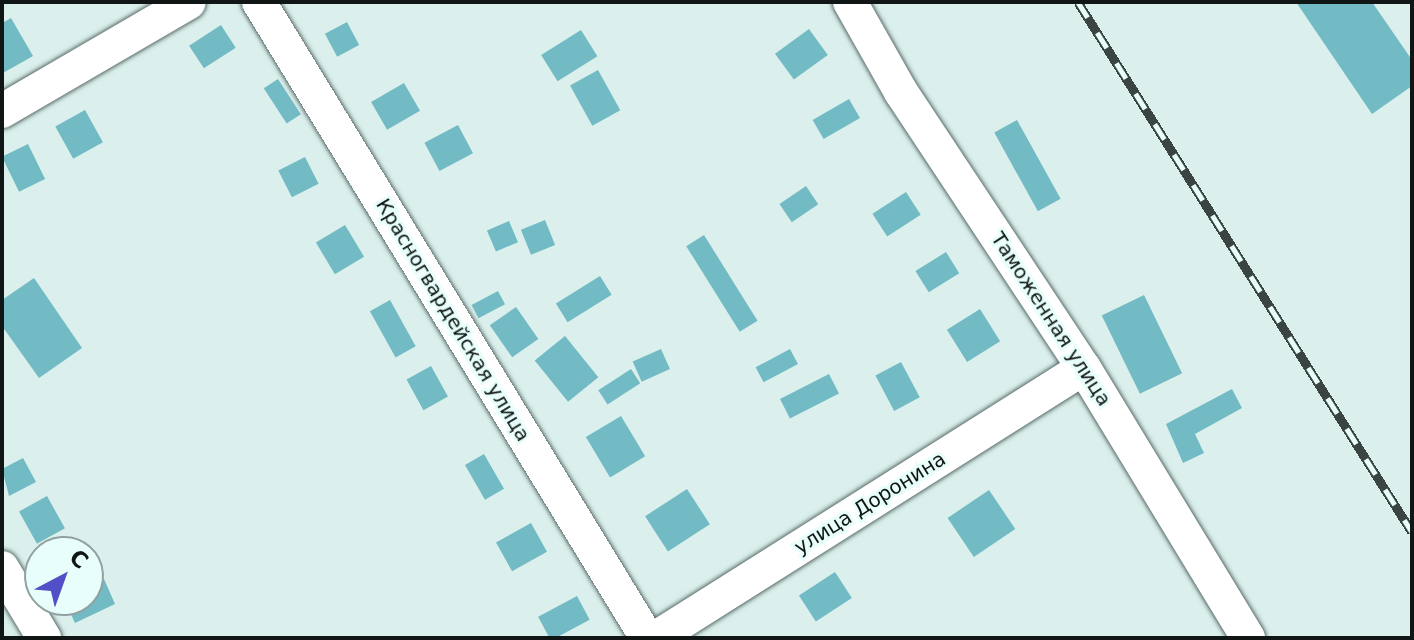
<!DOCTYPE html>
<meta charset="utf-8">
<style>
body{margin:0}
#map{position:relative;width:1414px;height:640px;overflow:hidden;background:#dbf0ed;font-family:"DejaVu Sans",sans-serif}
div>[style]{position:absolute}
.building>*{inset:0;background:#72bbc4;transform-origin:0 0}
.roads{filter:drop-shadow(0 0 2px #586b68) drop-shadow(0 0 2px #586b68)}
.minor>*{height:34px;margin:-17px;padding:0 17px;transform-origin:17px;border-radius:17px;background:#fff}
.rail>*{height:9px;margin-top:-4.5px;transform-origin:0;background:repeating-linear-gradient(90deg,#e8fefb 0 18px,#3a4442 0 36px);box-sizing:border-box;border-block:2px solid #3a4442}
span{translate:-50% -50%;white-space:nowrap;text-align:center;line-height:1.15;-webkit-text-stroke:6px #e8fefb;paint-order:stroke}
.street-label{font-size:20px;color:#0f1615}
.frame{position:absolute;inset:0;border:4px solid #0f1615;pointer-events:none}
.north{position:absolute;left:24px;top:536px;width:80px;height:80px;box-sizing:border-box;background:#e8fefb;border:2px solid #91a19f;border-radius:50%;rotate:41deg;font-size:22px;font-weight:700;line-height:32px;text-align:center;color:#0f1615}
.north::after{content:'';display:block;margin:auto;width:28px;height:36px;background:#5350c7;clip-path:polygon(50% 0,100% 100%,50% 72%,0 100%)}
</style>
<div id="map">
<div class="building">
<i style="clip-path:polygon(1296px 2px,1372px 2px,1412px 60px,1412px 86px,1372px 114px)"></i>
<i style="clip-path:polygon(11px 18px,33px 56px,3px 73px,2px 23px)"></i>
<i style="left:347px;top:22px;width:26px;height:25px;rotate:62deg"></i>
<i style="left:221px;top:25px;width:27px;height:38px;rotate:57deg"></i>
<i style="left:809px;top:29px;width:32px;height:42px;rotate:54deg"></i>
<i style="left:581px;top:30px;width:31px;height:47px;rotate:58deg"></i>
<i style="left:598px;top:70px;width:46px;height:32px;rotate:61deg"></i>
<i style="left:278px;top:79px;width:42px;height:17px;rotate:57deg"></i>
<i style="left:404px;top:83px;width:32px;height:38px;rotate:60deg"></i>
<i style="left:849px;top:99px;width:22px;height:42px;rotate:60deg"></i>
<i style="left:85px;top:110px;width:37px;height:34px;rotate:61deg"></i>
<i style="left:1017px;top:120px;width:90px;height:26px;rotate:61deg"></i>
<i style="left:458px;top:125px;width:32px;height:38px;rotate:62deg"></i>
<i style="left:28px;top:144px;width:39px;height:29px;rotate:64deg"></i>
<i style="left:305px;top:157px;width:30px;height:30px;rotate:63deg"></i>
<i style="left:806px;top:186px;width:22px;height:32px;rotate:56deg"></i>
<i style="left:906px;top:192px;width:27px;height:40px;rotate:57deg"></i>
<i style="left:545px;top:220px;width:27px;height:26px;rotate:68deg"></i>
<i style="left:509px;top:221px;width:23px;height:24px;rotate:67deg"></i>
<i style="left:345px;top:225px;width:37px;height:34px;rotate:59deg"></i>
<i style="left:704px;top:235px;width:101px;height:21px;rotate:58deg"></i>
<i style="left:946px;top:252px;width:25px;height:36px;rotate:58deg"></i>
<i style="left:600px;top:276px;width:22px;height:52px;rotate:58deg"></i>
<i style="clip-path:polygon(34px 278px,82px 348px,39px 378px,2px 326px,2px 300px)"></i>
<i style="left:498px;top:291px;width:15px;height:30px;rotate:62deg"></i>
<i style="left:1144px;top:295px;width:87px;height:47px;rotate:64deg"></i>
<i style="left:390px;top:300px;width:53px;height:23px;rotate:61deg"></i>
<i style="left:516px;top:307px;width:39px;height:32px;rotate:55deg"></i>
<i style="left:980px;top:309px;width:38px;height:39px;rotate:58deg"></i>
<i style="left:565px;top:336px;width:53px;height:39px;rotate:51deg"></i>
<i style="left:661px;top:349px;width:22px;height:31px;rotate:66deg"></i>
<i style="left:790px;top:349px;width:17px;height:39px;rotate:62deg"></i>
<i style="left:901px;top:362px;width:40px;height:29px;rotate:62deg"></i>
<i style="left:431px;top:366px;width:35px;height:28px;rotate:61deg"></i>
<i style="left:631px;top:369px;width:17px;height:39px;rotate:57deg"></i>
<i style="left:829px;top:374px;width:22px;height:55px;rotate:63deg"></i>
<i style="clip-path:polygon(1232px 389px,1242px 408px,1195px 434px,1204px 453px,1183px 463px,1166px 424px)"></i>
<i style="left:621px;top:416px;width:47px;height:41px;rotate:59deg"></i>
<i style="left:484px;top:454px;width:40px;height:22px;rotate:60deg"></i>
<i style="clip-path:polygon(23px 458px,36px 482px,9px 496px,2px 469px)"></i>
<i style="left:687px;top:489px;width:42px;height:50px;rotate:57deg"></i>
<i style="left:989px;top:490px;width:47px;height:50px;rotate:56deg"></i>
<i style="left:47px;top:496px;width:37px;height:32px;rotate:61deg"></i>
<i style="left:531px;top:523px;width:33px;height:40px;rotate:61deg"></i>
<i style="left:835px;top:572px;width:31px;height:43px;rotate:57deg"></i>
<i style="clip-path:polygon(104px 579px,115px 604px,75px 623px,64px 600px,88px 600px,88px 587px)"></i>
<i style="left:577px;top:596px;width:27px;height:44px;rotate:62deg"></i>
</div>
<div class="roads">
<div class="minor">
<i style="left:259px;top:2px;width:745px;rotate:58.61deg"></i>
<i style="left:850px;top:2px;width:103px;rotate:60.5deg"></i>
<i style="left:901px;top:92px;width:331px;rotate:56.5deg"></i>
<i style="left:1084px;top:368px;width:316px;rotate:58.7deg"></i>
<i style="left:2px;top:111px;width:216px;rotate:-30.2deg"></i>
<i style="left:2px;top:568px;width:82px;rotate:59deg"></i>
<i style="left:656px;top:638px;width:506px;rotate:-32.25deg"></i>
</div>
</div>
<div class="rail">
<i style="left:1078px;top:2px;width:626px;rotate:57.78deg"></i>
</div>
<div class="street-label">
<span style="left:1051px;top:319px;rotate:57deg">Таможенная улица</span>
<span style="left:453px;top:320px;rotate:59deg">Красногвардейская улица</span>
<span style="left:870px;top:503px;rotate:-32deg">улица Доронина</span>
</div>
<div class="frame"></div>
<div class="north">С</div>
</div>
